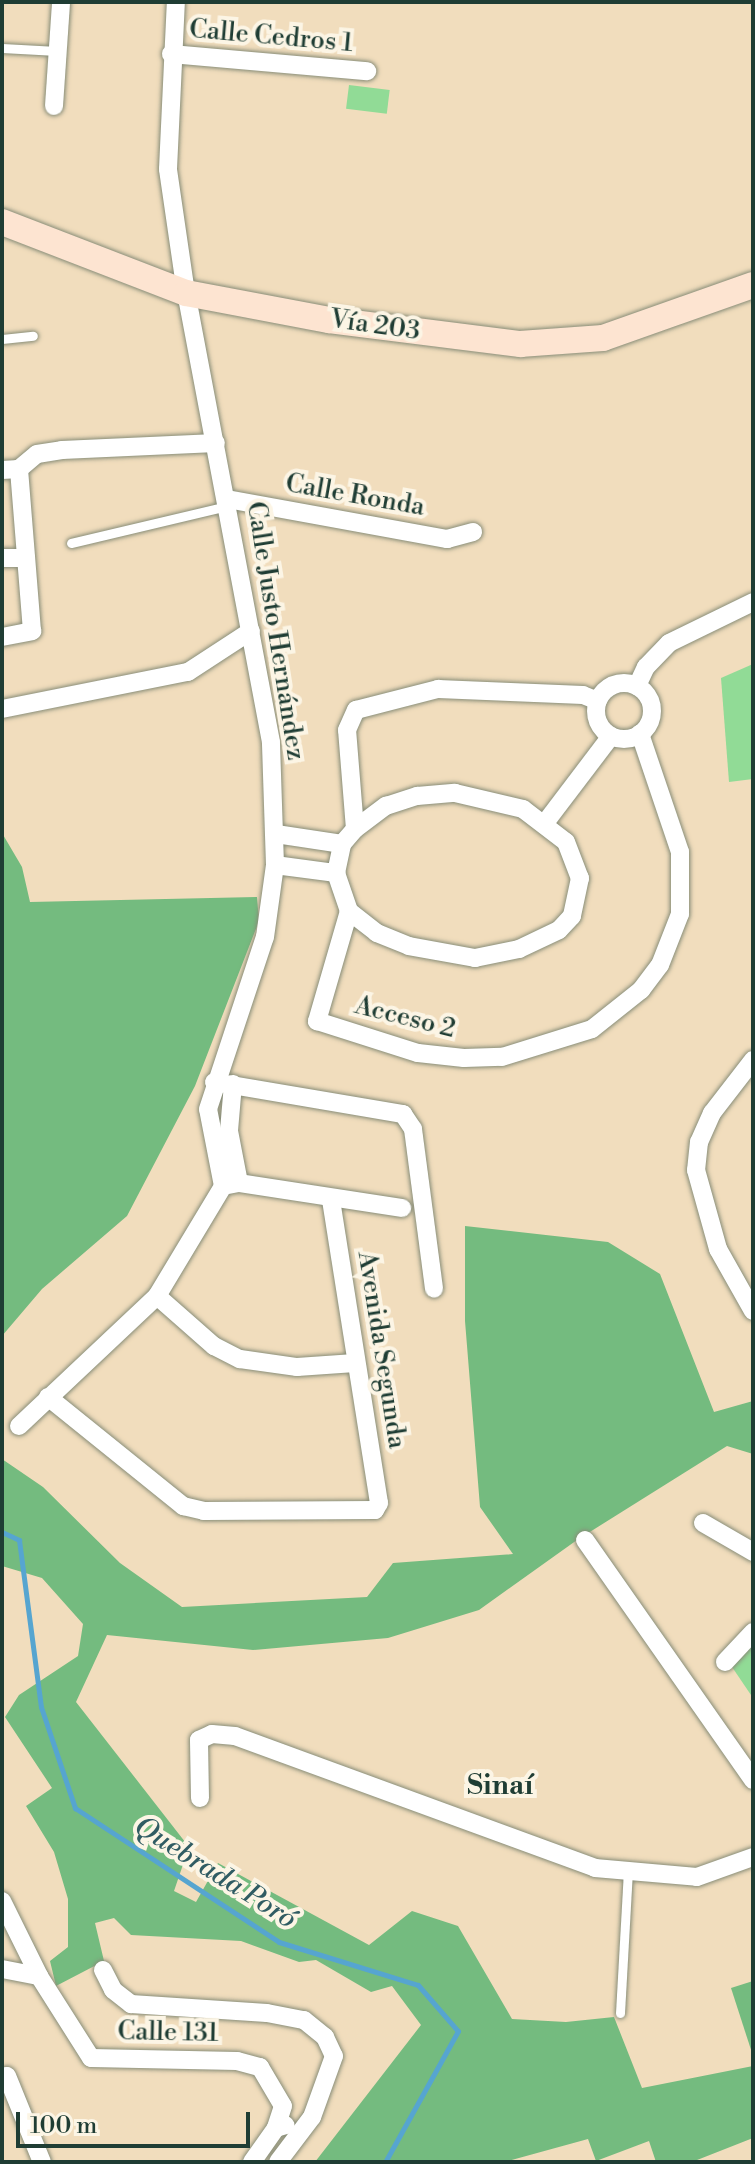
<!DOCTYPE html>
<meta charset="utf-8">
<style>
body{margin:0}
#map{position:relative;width:755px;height:2164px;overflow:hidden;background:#f1ddbd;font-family:"Libre Bodoni",serif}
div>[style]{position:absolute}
.green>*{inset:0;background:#91db96;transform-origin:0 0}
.forest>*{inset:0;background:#74bb7f}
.stream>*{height:5px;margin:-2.5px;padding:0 2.5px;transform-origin:2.5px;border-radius:2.5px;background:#56a5d0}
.roads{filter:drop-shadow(0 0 2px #888d78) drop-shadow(0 0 2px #888d78)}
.lane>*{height:9px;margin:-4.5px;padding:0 4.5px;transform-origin:4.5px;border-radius:4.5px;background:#fff}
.street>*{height:18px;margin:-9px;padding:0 9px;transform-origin:9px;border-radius:9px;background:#fff}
.street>.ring{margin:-9px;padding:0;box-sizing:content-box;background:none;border:18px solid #fff;border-radius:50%}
.secondary>*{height:26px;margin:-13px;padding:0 13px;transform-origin:13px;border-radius:13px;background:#fde4d1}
span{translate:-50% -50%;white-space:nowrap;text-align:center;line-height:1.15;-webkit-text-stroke:8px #fcf5e5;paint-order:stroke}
.street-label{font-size:26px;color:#1f3d34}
.neighbourhood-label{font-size:28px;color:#1f3d34;font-weight:700}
.water-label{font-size:28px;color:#305c63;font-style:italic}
.frame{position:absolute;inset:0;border:4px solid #1f3d34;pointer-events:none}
.scale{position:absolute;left:16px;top:2112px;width:234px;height:36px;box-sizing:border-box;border:4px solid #1f3d34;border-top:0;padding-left:10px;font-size:24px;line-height:28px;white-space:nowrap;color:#1f3d34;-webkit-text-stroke:6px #fcf5e5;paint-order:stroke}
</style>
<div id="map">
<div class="green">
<i style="left:349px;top:85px;width:41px;height:24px;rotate:7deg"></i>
<i style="clip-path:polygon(753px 664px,753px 779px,729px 782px,721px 678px)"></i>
<i style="clip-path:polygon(749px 1643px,753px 1648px,753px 1698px,730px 1664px)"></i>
</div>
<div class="forest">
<i style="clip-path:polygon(2px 833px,22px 867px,30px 902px,257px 897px,259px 921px,195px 1086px,127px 1216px,42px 1289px,2px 1336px)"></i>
<i style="clip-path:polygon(465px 1226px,608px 1242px,660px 1274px,714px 1412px,753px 1401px,753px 1454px,727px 1446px,577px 1540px,479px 1610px,388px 1638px,253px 1650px,107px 1635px,76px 1702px,189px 1847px,174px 1891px,196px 1902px,218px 1863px,369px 1945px,412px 1911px,458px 1926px,512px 2019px,566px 2022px,614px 2017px,642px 2088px,753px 2066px,753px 2138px,692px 2162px,656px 2162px,649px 2141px,596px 2161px,588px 2139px,504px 2162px,315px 2162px,421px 2025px,392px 1986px,371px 1992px,316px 1960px,299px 1962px,241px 1941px,131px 1935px,114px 1918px,95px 1923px,104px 1961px,56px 1986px,50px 1961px,68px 1947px,68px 1899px,54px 1852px,26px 1806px,52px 1788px,5px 1717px,19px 1695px,78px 1656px,83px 1624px,42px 1578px,2px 1566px,2px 1459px,43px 1487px,120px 1563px,182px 1607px,367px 1597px,393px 1563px,513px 1554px,480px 1507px,465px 1321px)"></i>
<i style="clip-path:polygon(753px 1981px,753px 2056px,731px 1988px)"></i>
</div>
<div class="stream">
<i style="left:2px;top:1532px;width:19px;rotate:25deg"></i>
<i style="left:19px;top:1540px;width:168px;rotate:82.5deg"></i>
<i style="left:41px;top:1707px;width:107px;rotate:71.4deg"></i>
<i style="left:75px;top:1808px;width:244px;rotate:33.3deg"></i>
<i style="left:279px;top:1942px;width:145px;rotate:17.2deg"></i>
<i style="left:418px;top:1985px;width:61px;rotate:49deg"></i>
<i style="left:458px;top:2031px;width:150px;rotate:119.1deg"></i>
</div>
<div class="roads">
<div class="lane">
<i style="left:2px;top:48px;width:55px;rotate:3.1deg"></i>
<i style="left:2px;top:339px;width:31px;rotate:-6deg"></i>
<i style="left:71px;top:543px;width:161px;rotate:-13.3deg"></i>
<i style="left:620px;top:2013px;width:141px;rotate:-86.8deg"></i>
</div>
<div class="street">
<i style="left:171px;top:54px;width:197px;rotate:5deg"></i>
<i style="left:54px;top:106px;width:104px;rotate:-86.1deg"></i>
<i style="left:2px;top:470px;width:17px;rotate:-3deg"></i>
<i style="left:19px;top:469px;width:23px;rotate:-40deg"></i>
<i style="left:37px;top:454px;width:25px;rotate:-9deg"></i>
<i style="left:62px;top:450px;width:154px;rotate:-2.6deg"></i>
<i style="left:227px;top:499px;width:224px;rotate:10.3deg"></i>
<i style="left:447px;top:539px;width:27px;rotate:-15deg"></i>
<i style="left:2px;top:558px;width:24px"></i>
<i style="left:2px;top:637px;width:31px;rotate:-11deg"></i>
<i style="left:32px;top:631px;width:163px;rotate:-94.6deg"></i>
<i class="ring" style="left:596px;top:683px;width:38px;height:38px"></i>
<i style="left:637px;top:686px;width:21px;rotate:-65deg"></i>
<i style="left:646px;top:667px;width:33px;rotate:-46deg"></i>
<i style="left:669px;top:643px;width:93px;rotate:-26deg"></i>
<i style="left:2px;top:709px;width:190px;rotate:-11.3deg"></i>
<i style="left:188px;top:672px;width:75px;rotate:-33.1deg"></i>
<i style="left:455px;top:793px;width:70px;rotate:13.2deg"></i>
<i style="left:523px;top:809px;width:54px;rotate:37.5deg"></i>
<i style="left:566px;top:842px;width:39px;rotate:69deg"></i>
<i style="left:580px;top:878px;width:39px;rotate:102deg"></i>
<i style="left:572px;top:916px;width:19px;rotate:133deg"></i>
<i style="left:559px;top:930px;width:44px;rotate:154.6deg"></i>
<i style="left:519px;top:949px;width:45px;rotate:168.4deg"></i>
<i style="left:475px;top:958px;width:67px;rotate:-169.7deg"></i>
<i style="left:409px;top:946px;width:35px;rotate:-158deg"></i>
<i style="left:377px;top:933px;width:36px;rotate:-142deg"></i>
<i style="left:349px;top:911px;width:40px;rotate:-108.9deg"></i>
<i style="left:336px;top:873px;width:30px;rotate:-78deg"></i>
<i style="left:342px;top:844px;width:20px;rotate:-49deg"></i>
<i style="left:355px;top:829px;width:39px;rotate:-37deg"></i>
<i style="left:386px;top:806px;width:33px;rotate:-18deg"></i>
<i style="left:417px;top:796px;width:38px;rotate:-5deg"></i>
<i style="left:545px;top:823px;width:109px;rotate:-52.8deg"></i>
<i style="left:355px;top:829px;width:99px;rotate:-94.6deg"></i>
<i style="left:347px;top:730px;width:22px;rotate:-66deg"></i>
<i style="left:356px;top:710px;width:85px;rotate:-14.4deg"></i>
<i style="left:438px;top:689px;width:145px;rotate:2.4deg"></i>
<i style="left:583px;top:695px;width:16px;rotate:22deg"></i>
<i style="left:276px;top:834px;width:67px;rotate:8.6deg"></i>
<i style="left:275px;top:865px;width:62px;rotate:7.5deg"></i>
<i style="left:349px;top:911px;width:115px;rotate:106.2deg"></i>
<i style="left:317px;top:1021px;width:106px;rotate:17.6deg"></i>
<i style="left:418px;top:1053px;width:46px;rotate:6.2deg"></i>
<i style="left:464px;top:1058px;width:38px;rotate:-2deg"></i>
<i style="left:502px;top:1057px;width:94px;rotate:-17.3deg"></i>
<i style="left:592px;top:1029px;width:63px;rotate:-38.5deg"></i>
<i style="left:641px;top:990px;width:31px;rotate:-53deg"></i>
<i style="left:660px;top:965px;width:55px;rotate:-68.6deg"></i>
<i style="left:680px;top:914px;width:62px;rotate:-90deg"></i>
<i style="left:680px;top:852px;width:125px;rotate:-108.7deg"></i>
<i style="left:753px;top:1060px;width:67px;rotate:127.7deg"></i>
<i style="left:712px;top:1113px;width:32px;rotate:114deg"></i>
<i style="left:699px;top:1142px;width:28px;rotate:96deg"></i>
<i style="left:696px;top:1170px;width:82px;rotate:74.4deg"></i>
<i style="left:718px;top:1249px;width:71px;rotate:60.6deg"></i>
<i style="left:214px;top:1082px;width:192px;rotate:9.6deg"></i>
<i style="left:403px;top:1114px;width:18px;rotate:56deg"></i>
<i style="left:413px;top:1129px;width:161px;rotate:82.5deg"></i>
<i style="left:233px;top:1084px;width:47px;rotate:94.9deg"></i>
<i style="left:229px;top:1131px;width:53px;rotate:79.1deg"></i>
<i style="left:223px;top:1186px;width:16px;rotate:-11deg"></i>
<i style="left:239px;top:1183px;width:165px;rotate:8.7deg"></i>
<i style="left:157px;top:1296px;width:76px;rotate:41.3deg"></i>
<i style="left:214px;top:1346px;width:29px;rotate:27deg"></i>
<i style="left:240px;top:1359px;width:58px;rotate:8deg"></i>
<i style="left:297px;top:1367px;width:58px;rotate:-3.9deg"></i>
<i style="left:48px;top:1397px;width:174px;rotate:38.9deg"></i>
<i style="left:183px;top:1506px;width:22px;rotate:13deg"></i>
<i style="left:204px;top:1511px;width:171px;rotate:-0.3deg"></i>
<i style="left:375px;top:1510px;width:8px;rotate:-60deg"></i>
<i style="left:379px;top:1503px;width:307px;rotate:-99deg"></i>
<i style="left:19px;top:1426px;width:190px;rotate:-43.3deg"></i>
<i style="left:157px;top:1296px;width:128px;rotate:-59deg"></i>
<i style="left:223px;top:1186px;width:78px;rotate:-101deg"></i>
<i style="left:208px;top:1109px;width:181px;rotate:-71.7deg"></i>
<i style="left:265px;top:937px;width:73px;rotate:-82.1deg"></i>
<i style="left:275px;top:865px;width:123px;rotate:-91.9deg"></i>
<i style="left:271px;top:742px;width:457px;rotate:-100.7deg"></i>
<i style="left:186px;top:293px;width:125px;rotate:-98.3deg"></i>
<i style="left:168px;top:169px;width:167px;rotate:-87.3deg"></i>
<i style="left:703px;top:1523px;width:58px;rotate:30.1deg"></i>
<i style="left:585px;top:1540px;width:293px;rotate:55deg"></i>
<i style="left:725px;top:1662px;width:41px;rotate:-47deg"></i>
<i style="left:200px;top:1798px;width:58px;rotate:-91deg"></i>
<i style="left:199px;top:1740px;width:14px;rotate:-25deg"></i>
<i style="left:212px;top:1734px;width:23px;rotate:5deg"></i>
<i style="left:235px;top:1736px;width:383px;rotate:20.1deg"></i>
<i style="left:595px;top:1868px;width:102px;rotate:5deg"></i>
<i style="left:697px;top:1877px;width:59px;rotate:-19.7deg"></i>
<i style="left:2px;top:1901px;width:84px;rotate:63.7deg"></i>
<i style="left:2px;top:1969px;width:38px;rotate:11deg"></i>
<i style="left:39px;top:1976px;width:97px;rotate:57.6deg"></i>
<i style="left:91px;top:2058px;width:146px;rotate:1.2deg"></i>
<i style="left:237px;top:2061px;width:24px;rotate:15deg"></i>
<i style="left:260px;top:2067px;width:45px;rotate:59.5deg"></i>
<i style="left:283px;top:2106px;width:23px;rotate:108deg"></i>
<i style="left:103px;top:1970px;width:22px;rotate:63deg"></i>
<i style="left:113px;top:1990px;width:23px;rotate:38deg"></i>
<i style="left:131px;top:2004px;width:136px;rotate:3.8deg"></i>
<i style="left:267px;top:2013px;width:38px;rotate:11deg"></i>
<i style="left:304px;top:2020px;width:27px;rotate:39deg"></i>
<i style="left:325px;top:2037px;width:21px;rotate:65deg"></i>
<i style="left:334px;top:2056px;width:65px;rotate:109.8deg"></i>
<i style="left:312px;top:2117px;width:56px;rotate:127.1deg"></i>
<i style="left:2px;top:2078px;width:5px;rotate:-22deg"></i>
<i style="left:7px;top:2076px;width:93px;rotate:67.9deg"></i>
<i style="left:252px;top:2162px;width:42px;rotate:-54.8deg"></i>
<i style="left:276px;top:2128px;width:10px;rotate:-17deg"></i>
</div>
<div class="secondary">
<i style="left:2px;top:222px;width:197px;rotate:21.1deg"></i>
<i style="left:186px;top:293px;width:146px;rotate:10.7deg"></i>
<i style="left:329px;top:320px;width:193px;rotate:7.2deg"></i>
<i style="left:520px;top:344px;width:83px;rotate:-4.1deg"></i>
<i style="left:603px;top:338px;width:159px;rotate:-19.5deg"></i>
</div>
</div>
<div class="street-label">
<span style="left:271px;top:37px;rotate:5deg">Calle Cedros 1</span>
<span style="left:375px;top:326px;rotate:8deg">Vía 203</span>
<span style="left:355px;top:496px;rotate:10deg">Calle Ronda</span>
<span style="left:275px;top:631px;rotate:81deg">Calle Justo Hernández</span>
<span style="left:405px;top:1018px;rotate:14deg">Acceso 2</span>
<span style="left:381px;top:1350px;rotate:81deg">Avenida Segunda</span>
<span style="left:168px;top:2033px;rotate:1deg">Calle 131</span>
</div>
<div class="neighbourhood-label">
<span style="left:500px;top:1786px">Sinaí</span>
</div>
<div class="water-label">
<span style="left:215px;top:1873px;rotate:32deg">Quebrada Poró</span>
</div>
<div class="frame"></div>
<div class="scale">100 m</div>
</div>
